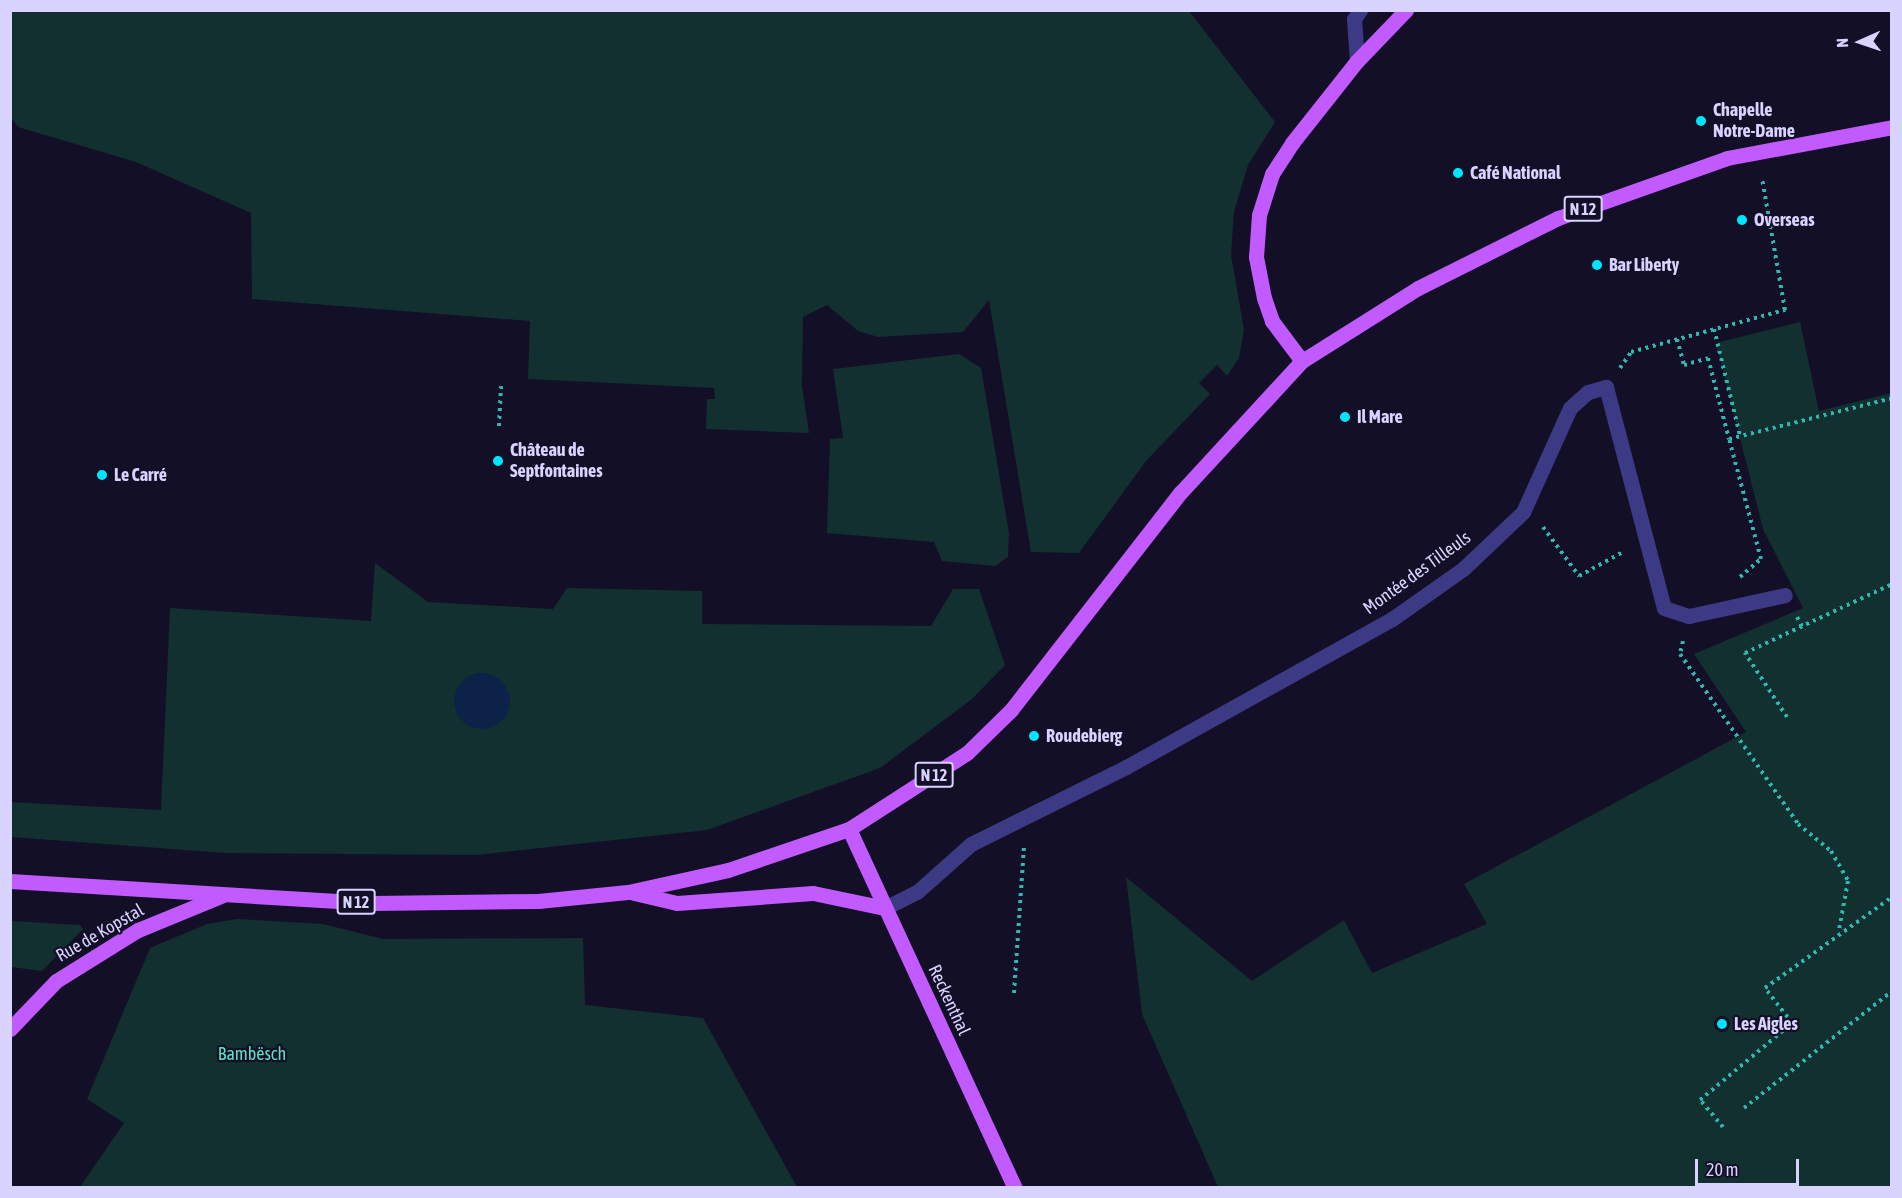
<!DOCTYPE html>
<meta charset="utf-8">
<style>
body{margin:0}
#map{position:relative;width:1902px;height:1198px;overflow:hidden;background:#130f26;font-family:"Asap Condensed",sans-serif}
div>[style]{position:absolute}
.green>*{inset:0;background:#12302f}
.water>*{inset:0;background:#0c2248}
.round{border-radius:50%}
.path>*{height:4px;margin-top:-2px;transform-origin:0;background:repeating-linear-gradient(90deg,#2fb8b0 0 3px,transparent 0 7.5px)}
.minor>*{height:15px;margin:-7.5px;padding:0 7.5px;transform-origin:7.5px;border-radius:7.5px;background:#3d3a85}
.major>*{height:15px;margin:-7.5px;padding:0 7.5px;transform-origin:7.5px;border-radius:7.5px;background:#c25bff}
.dots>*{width:16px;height:16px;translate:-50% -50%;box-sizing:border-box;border:3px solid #130f26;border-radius:50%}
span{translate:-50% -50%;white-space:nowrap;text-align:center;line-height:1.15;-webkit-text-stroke:4.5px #130f26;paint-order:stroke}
.shield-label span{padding:2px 4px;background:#130f26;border:2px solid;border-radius:4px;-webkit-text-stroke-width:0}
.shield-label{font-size:16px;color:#d9d4ff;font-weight:700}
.poi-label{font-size:18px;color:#d9d4ff;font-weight:700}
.left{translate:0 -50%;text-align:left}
.street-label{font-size:18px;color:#d9d4ff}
.park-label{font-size:18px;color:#5fe0c0}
.frame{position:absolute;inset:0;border:12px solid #d9d4ff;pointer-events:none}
.north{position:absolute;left:1830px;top:12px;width:60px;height:60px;-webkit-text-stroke:4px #130f26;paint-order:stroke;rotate:267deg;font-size:16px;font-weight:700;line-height:24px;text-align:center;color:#d9d4ff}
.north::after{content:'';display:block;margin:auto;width:21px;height:27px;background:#d9d4ff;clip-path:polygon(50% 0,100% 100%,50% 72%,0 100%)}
.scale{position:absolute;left:1695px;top:1159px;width:104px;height:27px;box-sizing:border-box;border:3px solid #d9d4ff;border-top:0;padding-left:8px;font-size:18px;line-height:21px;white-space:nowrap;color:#d9d4ff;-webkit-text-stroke:4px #130f26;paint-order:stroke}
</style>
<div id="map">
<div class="green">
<i style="clip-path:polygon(10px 11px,1189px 11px,1275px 122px,1248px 165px,1234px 212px,1231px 255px,1244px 330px,1239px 358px,1227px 376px,1217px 365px,1199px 383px,1210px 394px,1146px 461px,1079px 553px,1031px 552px,989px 300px,963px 332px,878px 337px,858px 331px,827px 305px,803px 317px,802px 386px,809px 433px,706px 429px,707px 399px,715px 399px,714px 388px,528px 379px,530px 321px,252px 299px,251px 213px,136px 162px,18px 127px,11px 117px)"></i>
<i style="clip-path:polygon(1800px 322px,1819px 411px,1891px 393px,1891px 1187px,1218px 1187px,1142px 1014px,1126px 877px,1252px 981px,1344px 920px,1372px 973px,1487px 924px,1464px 884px,1746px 732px,1694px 654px,1803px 608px,1763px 529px,1716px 343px)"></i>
<i style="clip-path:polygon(959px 354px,981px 368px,1009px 533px,1008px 557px,995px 566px,942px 561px,934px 542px,827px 533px,830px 439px,843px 438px,833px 369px)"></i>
<i style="clip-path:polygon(375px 563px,428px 602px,553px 609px,567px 588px,702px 591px,702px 624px,931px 626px,953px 589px,979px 589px,1005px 665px,972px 699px,880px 768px,707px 830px,476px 855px,225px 853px,11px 837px,10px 802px,161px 810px,170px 608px,371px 621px)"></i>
<i style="clip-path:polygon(237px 919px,323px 924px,383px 939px,583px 938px,585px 1005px,703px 1018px,797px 1187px,80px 1187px,124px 1123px,87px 1099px,150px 948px,207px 924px)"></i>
<i style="clip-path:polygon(11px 921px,80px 925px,83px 929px,42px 971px,11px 967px)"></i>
</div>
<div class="water">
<i class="round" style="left:454px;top:673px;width:56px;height:56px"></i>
</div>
<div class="path">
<i style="left:1714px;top:329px;width:110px;rotate:76.3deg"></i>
<i style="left:1677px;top:339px;width:27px;rotate:75deg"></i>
<i style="left:1684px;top:365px;width:25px;rotate:-16deg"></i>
<i style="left:1708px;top:358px;width:84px;rotate:75.5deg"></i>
<i style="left:1620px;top:368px;width:19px;rotate:-55deg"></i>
<i style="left:1631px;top:352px;width:160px;rotate:-15.3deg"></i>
<i style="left:1785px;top:310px;width:134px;rotate:-99.9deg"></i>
<i style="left:499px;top:426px;width:40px;rotate:-87.1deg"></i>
<i style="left:1543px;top:527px;width:61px;rotate:53.7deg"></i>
<i style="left:1579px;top:576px;width:50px;rotate:-28.6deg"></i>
<i style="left:1740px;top:577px;width:28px;rotate:-41deg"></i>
<i style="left:1761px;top:559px;width:124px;rotate:-104.9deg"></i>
<i style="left:1729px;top:439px;width:168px;rotate:-14.1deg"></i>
<i style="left:1797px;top:617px;width:15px;rotate:62deg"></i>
<i style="left:1683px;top:641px;width:13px;rotate:103deg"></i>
<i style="left:1680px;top:654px;width:207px;rotate:55.2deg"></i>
<i style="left:1798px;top:824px;width:43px;rotate:39.3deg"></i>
<i style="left:1831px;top:851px;width:34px;rotate:60deg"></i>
<i style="left:1848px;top:881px;width:50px;rotate:100.4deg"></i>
<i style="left:1787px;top:717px;width:77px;rotate:-123.3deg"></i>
<i style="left:1745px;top:653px;width:162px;rotate:-25.1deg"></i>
<i style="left:1014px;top:993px;width:148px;rotate:-86.1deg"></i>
<i style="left:1744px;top:1108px;width:189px;rotate:-38.3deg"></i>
<i style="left:1723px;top:1127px;width:35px;rotate:-130deg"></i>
<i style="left:1700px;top:1100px;width:120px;rotate:-39.9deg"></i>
<i style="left:1792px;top:1023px;width:44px;rotate:-127.6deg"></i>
<i style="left:1765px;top:988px;width:156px;rotate:-35.6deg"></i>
</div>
<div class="minor">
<i style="left:1357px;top:61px;width:42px;rotate:-94.1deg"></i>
<i style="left:1354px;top:19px;width:11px;rotate:-56deg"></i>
<i style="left:885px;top:908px;width:36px;rotate:-27deg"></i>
<i style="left:917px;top:892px;width:72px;rotate:-41.6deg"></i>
<i style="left:971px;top:844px;width:173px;rotate:-26.4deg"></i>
<i style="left:1126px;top:767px;width:304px;rotate:-29.1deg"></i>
<i style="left:1392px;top:619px;width:87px;rotate:-35.2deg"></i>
<i style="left:1463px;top:569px;width:83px;rotate:-43.5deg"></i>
<i style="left:1523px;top:512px;width:114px;rotate:-65.7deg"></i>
<i style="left:1570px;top:408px;width:24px;rotate:-42deg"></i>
<i style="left:1588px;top:392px;width:19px;rotate:-16deg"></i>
<i style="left:1606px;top:387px;width:228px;rotate:75.3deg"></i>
<i style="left:1664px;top:608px;width:26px;rotate:18deg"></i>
<i style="left:1689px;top:616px;width:98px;rotate:-12.3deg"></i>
</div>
<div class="major">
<i style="left:1302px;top:361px;width:50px;rotate:-126.9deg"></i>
<i style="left:1272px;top:321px;width:24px;rotate:-109deg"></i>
<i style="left:1264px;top:298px;width:42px;rotate:-101deg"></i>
<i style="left:1256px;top:257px;width:42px;rotate:-85.9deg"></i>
<i style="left:1259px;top:215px;width:43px;rotate:-72.4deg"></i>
<i style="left:1272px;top:174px;width:37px;rotate:-57deg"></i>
<i style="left:1292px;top:143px;width:105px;rotate:-51.6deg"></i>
<i style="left:1357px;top:61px;width:71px;rotate:-46.1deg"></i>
<i style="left:849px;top:829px;width:396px;rotate:65.2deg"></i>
<i style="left:10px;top:881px;width:362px;rotate:3.5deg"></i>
<i style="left:371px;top:903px;width:167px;rotate:-0.7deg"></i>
<i style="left:538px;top:901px;width:90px;rotate:-5.7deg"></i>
<i style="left:628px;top:892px;width:102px;rotate:-12.4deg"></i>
<i style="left:728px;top:870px;width:128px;rotate:-18.7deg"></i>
<i style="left:849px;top:829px;width:140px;rotate:-32.8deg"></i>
<i style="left:967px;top:753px;width:62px;rotate:-44.3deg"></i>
<i style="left:1011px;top:710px;width:276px;rotate:-52.1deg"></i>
<i style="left:1181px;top:492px;width:178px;rotate:-47.3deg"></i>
<i style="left:1302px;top:361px;width:137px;rotate:-32.2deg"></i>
<i style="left:1418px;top:288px;width:157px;rotate:-26.6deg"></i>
<i style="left:1558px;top:218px;width:179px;rotate:-19.5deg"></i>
<i style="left:1727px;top:158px;width:168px;rotate:-10.6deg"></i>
<i style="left:634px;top:893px;width:44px;rotate:13.1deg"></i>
<i style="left:677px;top:903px;width:136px;rotate:-4.2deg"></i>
<i style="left:813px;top:893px;width:74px;rotate:11.8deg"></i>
<i style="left:10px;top:1029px;width:66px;rotate:-46.2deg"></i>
<i style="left:56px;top:981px;width:97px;rotate:-31.9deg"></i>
<i style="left:138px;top:930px;width:90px;rotate:-22.3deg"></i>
</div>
<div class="dots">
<i style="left:1701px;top:121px;background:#00e5ff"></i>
<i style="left:1458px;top:173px;background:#00e5ff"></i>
<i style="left:1742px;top:220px;background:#00e5ff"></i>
<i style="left:1597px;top:265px;background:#00e5ff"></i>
<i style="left:1345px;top:417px;background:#00e5ff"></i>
<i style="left:498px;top:461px;background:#00e5ff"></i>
<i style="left:102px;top:475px;background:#00e5ff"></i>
<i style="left:1034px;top:736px;background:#00e5ff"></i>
<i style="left:1722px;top:1024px;background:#00e5ff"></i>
</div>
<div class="shield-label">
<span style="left:1583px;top:209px">N 12</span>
<span style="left:934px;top:775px">N 12</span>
<span style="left:356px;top:902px">N 12</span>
</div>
<div class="poi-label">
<span class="left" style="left:1713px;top:121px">Chapelle<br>Notre-Dame</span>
<span class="left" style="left:1470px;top:173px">Café National</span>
<span class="left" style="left:1754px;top:220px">Overseas</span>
<span class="left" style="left:1609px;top:265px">Bar Liberty</span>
<span class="left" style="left:1357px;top:417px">Il Mare</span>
<span class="left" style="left:510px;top:461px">Château de<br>Septfontaines</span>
<span class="left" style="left:114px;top:475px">Le Carré</span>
<span class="left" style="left:1046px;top:736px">Roudebierg</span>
<span class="left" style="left:1734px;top:1024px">Les Aigles</span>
</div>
<div class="street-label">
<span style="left:1417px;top:573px;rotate:-36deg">Montée des Tilleuls</span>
<span style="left:100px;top:933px;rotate:-30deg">Rue de Kopstal</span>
<span style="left:949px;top:1000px;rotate:65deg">Reckenthal</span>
</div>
<div class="park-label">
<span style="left:252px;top:1054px">Bambësch</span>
</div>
<div class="frame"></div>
<div class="north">N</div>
<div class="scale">20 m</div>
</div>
